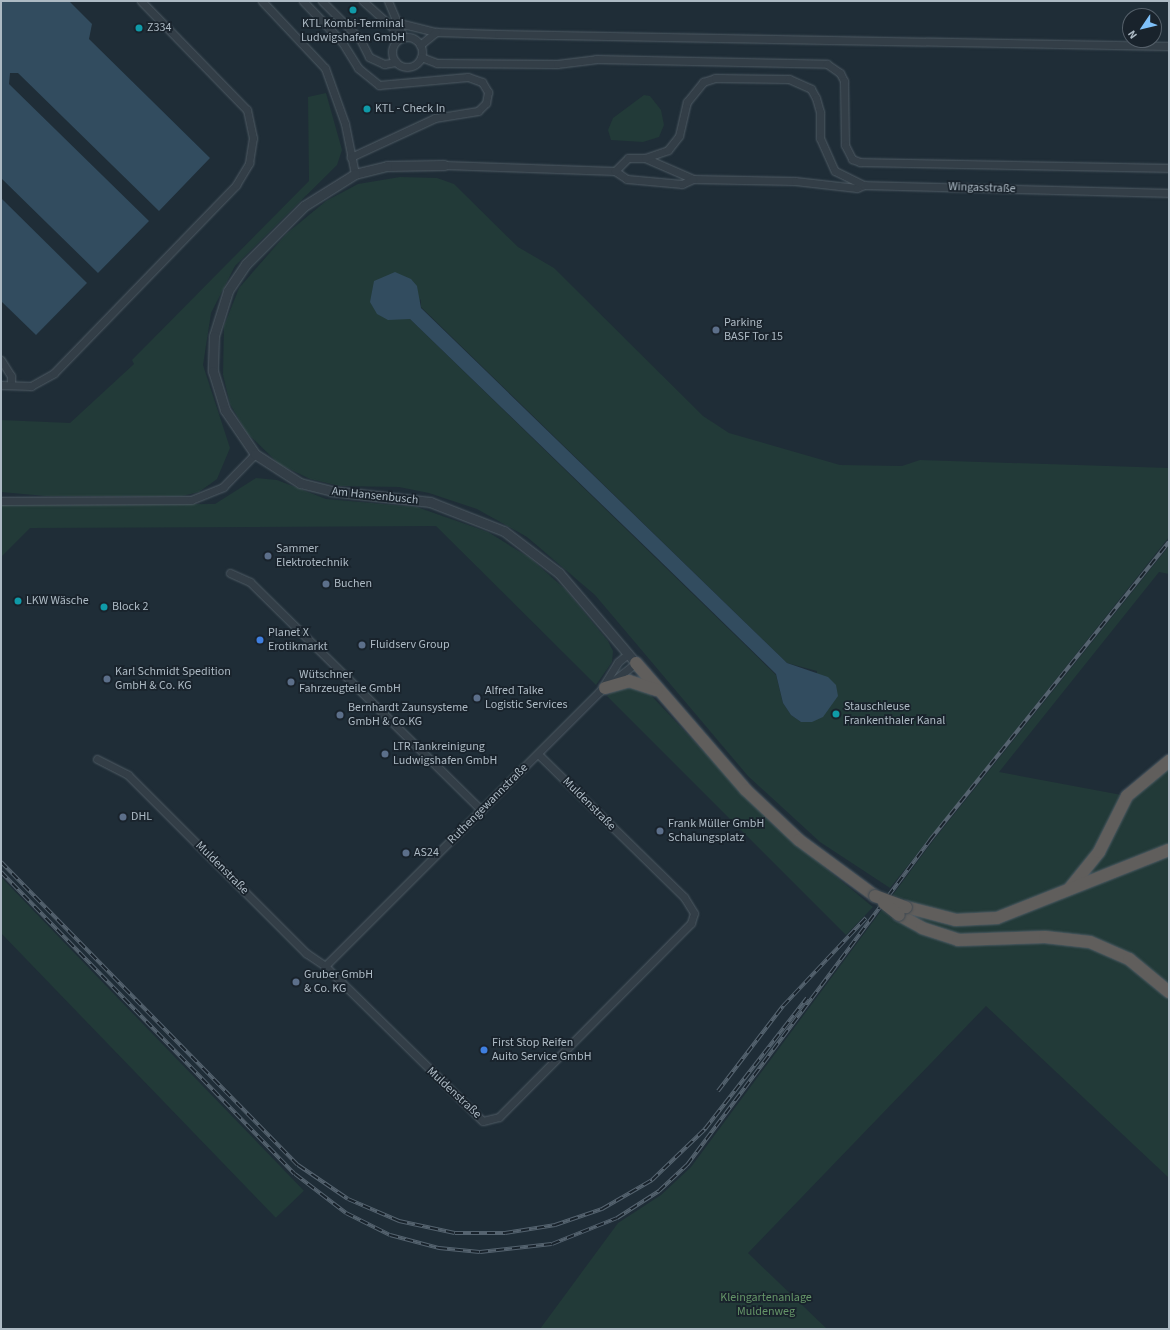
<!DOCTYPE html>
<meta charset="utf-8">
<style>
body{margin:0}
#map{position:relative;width:1170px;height:1330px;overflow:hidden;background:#1f2d37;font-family:"Source Sans 3",sans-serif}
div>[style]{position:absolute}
.green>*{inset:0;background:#223a38;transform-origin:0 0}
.water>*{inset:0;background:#324c5f}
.roads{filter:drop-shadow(0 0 1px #505c65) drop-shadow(0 0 1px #505c65)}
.minor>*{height:7px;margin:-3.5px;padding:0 3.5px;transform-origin:3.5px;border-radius:3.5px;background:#333e47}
.minor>.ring{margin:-3.5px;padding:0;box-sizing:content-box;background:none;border:7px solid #333e47;border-radius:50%}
.tertiary>*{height:9px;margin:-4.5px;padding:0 4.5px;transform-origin:4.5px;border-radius:4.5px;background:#333e47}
.trunk>*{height:12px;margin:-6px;padding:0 6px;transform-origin:6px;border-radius:6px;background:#605e5c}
.rail>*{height:4px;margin-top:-2px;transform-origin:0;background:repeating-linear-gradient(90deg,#19232c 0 8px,#55636f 0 16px);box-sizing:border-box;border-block:1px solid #55636f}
.bridges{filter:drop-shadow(0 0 1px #3d4952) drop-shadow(0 0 1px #3d4952)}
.trunk-bridge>*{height:12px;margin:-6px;padding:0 6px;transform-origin:6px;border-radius:6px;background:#605e5c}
.dots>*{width:11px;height:11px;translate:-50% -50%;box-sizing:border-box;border:2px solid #19232c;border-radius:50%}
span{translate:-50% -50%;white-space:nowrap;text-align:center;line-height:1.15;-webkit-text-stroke:3.5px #19232c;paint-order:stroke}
.poi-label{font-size:12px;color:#adbac4}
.left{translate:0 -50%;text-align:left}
.street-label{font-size:12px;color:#adbac4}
.park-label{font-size:12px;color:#659568}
.frame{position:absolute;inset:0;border:2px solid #adbac4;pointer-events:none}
.north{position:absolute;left:1122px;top:8px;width:40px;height:40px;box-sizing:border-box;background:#19232c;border:1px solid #545f69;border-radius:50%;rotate:235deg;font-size:11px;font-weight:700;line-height:16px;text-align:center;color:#adbac4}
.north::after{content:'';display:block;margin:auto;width:14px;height:18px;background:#7ec0f9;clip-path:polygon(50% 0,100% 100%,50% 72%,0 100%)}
</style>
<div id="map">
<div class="green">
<i style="clip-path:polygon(326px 93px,342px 150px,337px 165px,235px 266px,211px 313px,203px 365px,230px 448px,217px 479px,199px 492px,182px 496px,46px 496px,1px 492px,1px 420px,70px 423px,134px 364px,132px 360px,309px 181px,308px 97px)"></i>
<i style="clip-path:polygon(644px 95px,650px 96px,661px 110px,664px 125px,659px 137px,643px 142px,611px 140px,608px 130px,613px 118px)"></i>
<i style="clip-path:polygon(evenodd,400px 177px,437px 178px,454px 184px,518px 247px,554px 268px,703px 416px,729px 433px,840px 465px,902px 466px,920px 460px,1169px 468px,1169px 537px,890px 888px,820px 842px,748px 776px,595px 595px,527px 537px,477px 509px,429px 493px,399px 487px,340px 486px,310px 479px,279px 464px,247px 433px,230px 404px,223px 375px,224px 326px,239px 288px,286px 234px,326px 201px,358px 184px,400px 177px,421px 299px,421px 307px,787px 663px,817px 671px,812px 722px,801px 722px,791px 715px,783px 703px,776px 675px,410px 319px,421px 299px)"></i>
<i style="clip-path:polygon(256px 478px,277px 480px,326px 499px,417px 507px,488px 532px,530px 558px,565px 589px,608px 641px,613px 651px,612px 662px,596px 685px,436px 526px,30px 528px,1px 557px,1px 505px,215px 504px)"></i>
<i style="clip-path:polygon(1169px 546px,1169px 574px,1159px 572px,999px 772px,1127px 796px,1169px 761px,1169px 1178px,986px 1006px,748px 1253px,827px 1329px,540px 1329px,618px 1223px,661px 1195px,691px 1167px,932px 842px)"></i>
<i style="clip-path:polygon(623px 685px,647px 691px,771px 823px,873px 907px,846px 935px,607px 696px)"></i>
<i style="left:1px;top:877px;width:436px;height:39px;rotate:46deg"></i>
</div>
<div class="water">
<i style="clip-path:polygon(1px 1px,69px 1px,92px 24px,89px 39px,210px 158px,159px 211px,18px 73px,10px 73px,9px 84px,149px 221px,98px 273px,1px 178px)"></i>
<i style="clip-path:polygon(1px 198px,87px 283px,36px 335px,1px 301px)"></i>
<i style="clip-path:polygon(395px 272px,411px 279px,417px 286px,421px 308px,787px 663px,828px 677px,836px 685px,838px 696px,823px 717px,812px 722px,801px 722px,791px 715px,783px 703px,776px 674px,655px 556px,410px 319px,388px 320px,377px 314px,370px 302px,374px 281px)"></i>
</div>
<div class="roads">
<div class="minor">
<i style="left:262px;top:1px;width:92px;rotate:46.8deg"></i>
<i style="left:325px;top:68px;width:59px;rotate:70.3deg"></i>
<i style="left:345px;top:124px;width:51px;rotate:78.7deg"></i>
<i style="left:303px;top:1px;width:57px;rotate:46.4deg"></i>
<i style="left:342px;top:42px;width:31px;rotate:58deg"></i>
<i style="left:358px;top:68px;width:27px;rotate:39deg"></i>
<i style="left:379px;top:85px;width:89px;rotate:-5.1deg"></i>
<i style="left:468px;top:77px;width:15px;rotate:20deg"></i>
<i style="left:482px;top:82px;width:12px;rotate:59deg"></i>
<i style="left:488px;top:92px;width:11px;rotate:100deg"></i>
<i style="left:486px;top:103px;width:11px;rotate:135deg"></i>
<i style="left:478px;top:111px;width:44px;rotate:170.8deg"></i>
<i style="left:435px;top:118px;width:93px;rotate:155.1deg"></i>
<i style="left:322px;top:1px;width:54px;rotate:45deg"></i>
<i style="left:360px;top:39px;width:20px;rotate:63deg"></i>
<i style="left:369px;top:57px;width:17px;rotate:25deg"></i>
<i style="left:384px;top:64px;width:12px;rotate:-9deg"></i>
<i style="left:363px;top:1px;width:54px;rotate:42deg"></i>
<i style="left:388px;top:1px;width:39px;rotate:67deg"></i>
<i style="left:399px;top:23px;width:38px;rotate:14deg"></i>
<i style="left:436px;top:32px;width:62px;rotate:1.8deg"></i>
<i style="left:498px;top:34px;width:671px;rotate:1.02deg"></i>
<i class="ring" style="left:392px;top:37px;width:23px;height:23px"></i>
<i style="left:420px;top:45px;width:21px;rotate:-39deg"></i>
<i style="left:421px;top:57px;width:17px;rotate:21deg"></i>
<i style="left:437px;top:63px;width:120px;rotate:0.5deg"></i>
<i style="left:557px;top:64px;width:39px;rotate:-7deg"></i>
<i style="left:596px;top:59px;width:231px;rotate:1.2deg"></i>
<i style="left:827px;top:64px;width:16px;rotate:35deg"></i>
<i style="left:840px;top:73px;width:9px;rotate:63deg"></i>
<i style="left:844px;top:81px;width:64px;rotate:89.1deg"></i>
<i style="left:845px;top:145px;width:16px;rotate:63deg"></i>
<i style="left:852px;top:159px;width:9px;rotate:21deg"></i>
<i style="left:860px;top:162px;width:309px;rotate:1.1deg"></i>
<i style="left:645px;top:158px;width:52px;rotate:23.6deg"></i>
<i style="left:693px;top:179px;width:102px;rotate:1.1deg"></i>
<i style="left:795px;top:181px;width:62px;rotate:6.4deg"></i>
<i style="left:857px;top:188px;width:8px;rotate:-23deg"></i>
<i style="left:444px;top:165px;width:171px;rotate:2deg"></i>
<i style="left:615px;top:171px;width:14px;rotate:34deg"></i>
<i style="left:627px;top:179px;width:55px;rotate:5.2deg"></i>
<i style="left:682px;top:184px;width:12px;rotate:-24deg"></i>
<i style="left:615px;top:171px;width:18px;rotate:-45deg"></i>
<i style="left:628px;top:158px;width:17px"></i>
<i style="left:645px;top:158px;width:24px;rotate:-19deg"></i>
<i style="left:668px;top:150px;width:18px;rotate:-52deg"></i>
<i style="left:679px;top:136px;width:35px;rotate:-77deg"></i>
<i style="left:687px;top:102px;width:26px;rotate:-51deg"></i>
<i style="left:703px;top:82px;width:13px;rotate:-18deg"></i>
<i style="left:715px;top:78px;width:74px;rotate:0.8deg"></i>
<i style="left:789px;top:79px;width:24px;rotate:24deg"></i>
<i style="left:811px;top:89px;width:10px;rotate:61deg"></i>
<i style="left:816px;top:98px;width:15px;rotate:74deg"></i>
<i style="left:820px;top:112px;width:26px;rotate:90deg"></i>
<i style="left:820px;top:138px;width:36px;rotate:66deg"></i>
<i style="left:835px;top:171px;width:32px;rotate:26deg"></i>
<i style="left:864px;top:185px;width:305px;rotate:1.5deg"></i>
<i style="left:1px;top:360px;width:19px;rotate:58deg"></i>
<i style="left:11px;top:376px;width:9px;rotate:90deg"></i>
<i style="left:1px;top:385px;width:30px;rotate:2deg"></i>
<i style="left:31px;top:386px;width:26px;rotate:-29deg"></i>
<i style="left:54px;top:373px;width:262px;rotate:-45.9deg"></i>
<i style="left:236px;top:185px;width:26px;rotate:-59deg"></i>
<i style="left:249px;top:163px;width:25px;rotate:-81deg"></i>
<i style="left:253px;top:138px;width:29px;rotate:-102deg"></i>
<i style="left:247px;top:110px;width:152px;rotate:-134.2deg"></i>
<i style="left:1px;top:501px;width:190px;rotate:-0.3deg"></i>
<i style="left:191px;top:500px;width:35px;rotate:-22deg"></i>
<i style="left:223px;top:487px;width:46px;rotate:-45.9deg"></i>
<i style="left:230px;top:573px;width:22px;rotate:24deg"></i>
<i style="left:250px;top:582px;width:325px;rotate:44.6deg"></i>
<i style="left:600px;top:691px;width:34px;rotate:-58deg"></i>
<i style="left:618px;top:662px;width:13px;rotate:-39deg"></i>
<i style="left:97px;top:759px;width:35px;rotate:27deg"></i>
<i style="left:128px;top:775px;width:252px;rotate:45deg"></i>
<i style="left:306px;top:953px;width:23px;rotate:34deg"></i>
<i style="left:325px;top:966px;width:221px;rotate:44.5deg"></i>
<i style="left:483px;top:1121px;width:16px;rotate:-14deg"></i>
<i style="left:499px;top:1117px;width:273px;rotate:-45.3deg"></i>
<i style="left:691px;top:923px;width:10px;rotate:-73deg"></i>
<i style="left:694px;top:913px;width:19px;rotate:-122deg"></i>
<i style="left:684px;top:897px;width:204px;rotate:-135.6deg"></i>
<i style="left:325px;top:966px;width:387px;rotate:-45deg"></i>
<i style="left:599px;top:692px;width:47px;rotate:-38.1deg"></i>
</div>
<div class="tertiary">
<i style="left:444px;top:165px;width:57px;rotate:179deg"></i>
<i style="left:387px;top:166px;width:33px;rotate:166deg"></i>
<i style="left:355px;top:174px;width:60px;rotate:147.9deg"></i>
<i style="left:304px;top:206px;width:82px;rotate:135deg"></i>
<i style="left:246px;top:264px;width:32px;rotate:124deg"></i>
<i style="left:228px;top:291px;width:47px;rotate:107.3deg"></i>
<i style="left:214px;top:336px;width:35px;rotate:92deg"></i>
<i style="left:213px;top:371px;width:41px;rotate:72.9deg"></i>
<i style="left:225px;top:410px;width:53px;rotate:55.7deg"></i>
<i style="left:255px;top:454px;width:54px;rotate:32.8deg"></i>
<i style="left:300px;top:483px;width:32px;rotate:14deg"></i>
<i style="left:331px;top:491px;width:100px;rotate:6.3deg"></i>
<i style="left:430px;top:502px;width:79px;rotate:21.4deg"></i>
<i style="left:504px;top:531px;width:69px;rotate:37.4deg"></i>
<i style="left:559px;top:573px;width:118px;rotate:49.5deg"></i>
</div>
<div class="trunk">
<i style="left:636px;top:663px;width:168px;rotate:49.1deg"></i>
<i style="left:746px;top:790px;width:73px;rotate:43.3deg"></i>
<i style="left:799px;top:840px;width:94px;rotate:36.4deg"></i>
<i style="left:605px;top:688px;width:25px;rotate:-16deg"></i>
<i style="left:629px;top:681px;width:29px;rotate:18deg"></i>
<i style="left:1070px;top:888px;width:46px;rotate:-51.1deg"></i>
<i style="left:1099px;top:852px;width:63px;rotate:-63.4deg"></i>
<i style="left:1127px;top:796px;width:55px;rotate:-39.8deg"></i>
<i style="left:906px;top:907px;width:52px;rotate:14.6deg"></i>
<i style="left:956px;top:920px;width:41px;rotate:-2.8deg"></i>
<i style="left:997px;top:918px;width:185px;rotate:-21.6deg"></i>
<i style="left:899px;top:915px;width:26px;rotate:29deg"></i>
<i style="left:922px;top:928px;width:38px;rotate:18deg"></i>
<i style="left:958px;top:940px;width:87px;rotate:-2deg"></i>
<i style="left:1045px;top:937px;width:45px;rotate:6.3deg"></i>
<i style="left:1090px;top:942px;width:43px;rotate:23.6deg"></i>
<i style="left:1129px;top:959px;width:52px;rotate:39.5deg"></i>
</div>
</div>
<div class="rail">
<i style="left:1px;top:862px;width:424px;rotate:45.6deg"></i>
<i style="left:298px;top:1165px;width:60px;rotate:34.2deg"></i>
<i style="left:348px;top:1199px;width:56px;rotate:23.3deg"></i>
<i style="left:399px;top:1221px;width:57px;rotate:12.1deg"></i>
<i style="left:455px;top:1233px;width:50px"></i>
<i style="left:505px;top:1233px;width:51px;rotate:-9.1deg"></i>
<i style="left:555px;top:1225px;width:50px;rotate:-18.8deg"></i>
<i style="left:602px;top:1209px;width:58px;rotate:-30.1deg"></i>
<i style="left:652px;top:1180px;width:74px;rotate:-43.9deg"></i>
<i style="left:705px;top:1129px;width:166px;rotate:-52.1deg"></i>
<i style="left:1px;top:872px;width:421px;rotate:45.8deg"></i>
<i style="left:295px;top:1174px;width:64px;rotate:37.4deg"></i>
<i style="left:346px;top:1213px;width:49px;rotate:26.6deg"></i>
<i style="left:390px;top:1235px;width:51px;rotate:14.9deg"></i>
<i style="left:439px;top:1248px;width:41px;rotate:5.6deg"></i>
<i style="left:480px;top:1252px;width:72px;rotate:-6.3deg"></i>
<i style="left:552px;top:1244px;width:70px;rotate:-21.8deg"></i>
<i style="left:617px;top:1218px;width:50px;rotate:-32.7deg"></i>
<i style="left:659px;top:1191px;width:38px;rotate:-43deg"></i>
<i style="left:687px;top:1165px;width:406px;rotate:-53.2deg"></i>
<i style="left:930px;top:840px;width:382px;rotate:-51.3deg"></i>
<i style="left:718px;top:1091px;width:107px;rotate:-52.6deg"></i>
<i style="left:783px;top:1006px;width:121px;rotate:-46.7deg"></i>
</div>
<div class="bridges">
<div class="trunk-bridge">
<i style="left:875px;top:896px;width:33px;rotate:20deg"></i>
<i style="left:884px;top:903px;width:19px;rotate:39deg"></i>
</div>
</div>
<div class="dots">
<i style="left:353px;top:10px;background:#0f9aa8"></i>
<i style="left:139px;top:28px;background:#0f9aa8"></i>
<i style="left:367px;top:109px;background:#0f9aa8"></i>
<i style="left:716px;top:330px;background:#5c6f8a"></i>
<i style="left:268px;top:556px;background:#5c6f8a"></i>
<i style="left:326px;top:584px;background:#5c6f8a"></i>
<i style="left:18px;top:601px;background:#0f9aa8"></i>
<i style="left:104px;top:607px;background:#0f9aa8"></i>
<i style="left:260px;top:640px;background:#3f7fe0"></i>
<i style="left:362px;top:645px;background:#5c6f8a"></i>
<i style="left:107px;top:679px;background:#5c6f8a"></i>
<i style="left:291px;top:682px;background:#5c6f8a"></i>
<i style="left:477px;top:698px;background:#5c6f8a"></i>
<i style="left:836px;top:714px;background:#0f9aa8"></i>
<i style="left:340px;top:715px;background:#5c6f8a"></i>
<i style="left:385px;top:754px;background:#5c6f8a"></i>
<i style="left:123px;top:817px;background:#5c6f8a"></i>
<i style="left:660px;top:831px;background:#5c6f8a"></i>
<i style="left:406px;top:853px;background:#5c6f8a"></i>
<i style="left:296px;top:982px;background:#5c6f8a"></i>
<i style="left:484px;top:1050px;background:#3f7fe0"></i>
</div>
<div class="poi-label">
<span style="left:353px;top:31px">KTL Kombi-Terminal<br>Ludwigshafen GmbH</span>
<span class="left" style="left:147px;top:28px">Z334</span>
<span class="left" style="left:375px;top:109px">KTL - Check In</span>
<span class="left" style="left:724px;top:330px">Parking<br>BASF Tor 15</span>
<span class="left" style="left:276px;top:556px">Sammer<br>Elektrotechnik</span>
<span class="left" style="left:334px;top:584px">Buchen</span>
<span class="left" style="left:26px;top:601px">LKW Wäsche</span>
<span class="left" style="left:112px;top:607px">Block 2</span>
<span class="left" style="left:268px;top:640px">Planet X<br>Erotikmarkt</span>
<span class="left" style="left:370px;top:645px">Fluidserv Group</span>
<span class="left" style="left:115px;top:679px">Karl Schmidt Spedition<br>GmbH &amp; Co. KG</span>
<span class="left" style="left:299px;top:682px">Wütschner<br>Fahrzeugteile GmbH</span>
<span class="left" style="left:485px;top:698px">Alfred Talke<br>Logistic Services</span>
<span class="left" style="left:844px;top:714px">Stauschleuse<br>Frankenthaler Kanal</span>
<span class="left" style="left:348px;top:715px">Bernhardt Zaunsysteme<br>GmbH &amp; Co.KG</span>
<span class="left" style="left:393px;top:754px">LTR Tankreinigung<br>Ludwigshafen GmbH</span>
<span class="left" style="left:131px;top:817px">DHL</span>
<span class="left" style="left:668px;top:831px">Frank Müller GmbH<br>Schalungsplatz</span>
<span class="left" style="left:414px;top:853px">AS24</span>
<span class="left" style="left:304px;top:982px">Gruber GmbH<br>&amp; Co. KG</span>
<span class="left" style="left:492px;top:1050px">First Stop Reifen<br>Auito Service GmbH</span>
</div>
<div class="street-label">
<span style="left:982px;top:188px;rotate:2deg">Wingasstraße</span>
<span style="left:375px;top:496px;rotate:6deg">Am Hansenbusch</span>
<span style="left:488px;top:804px;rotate:-45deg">Ruthengewannstraße</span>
<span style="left:589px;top:804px;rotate:45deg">Muldenstraße</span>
<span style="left:222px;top:868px;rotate:45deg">Muldenstraße</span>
<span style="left:454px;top:1093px;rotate:43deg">Muldenstraße</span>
</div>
<div class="park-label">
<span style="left:766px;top:1305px">Kleingartenanlage<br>Muldenweg</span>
</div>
<div class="frame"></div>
<div class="north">N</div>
</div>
